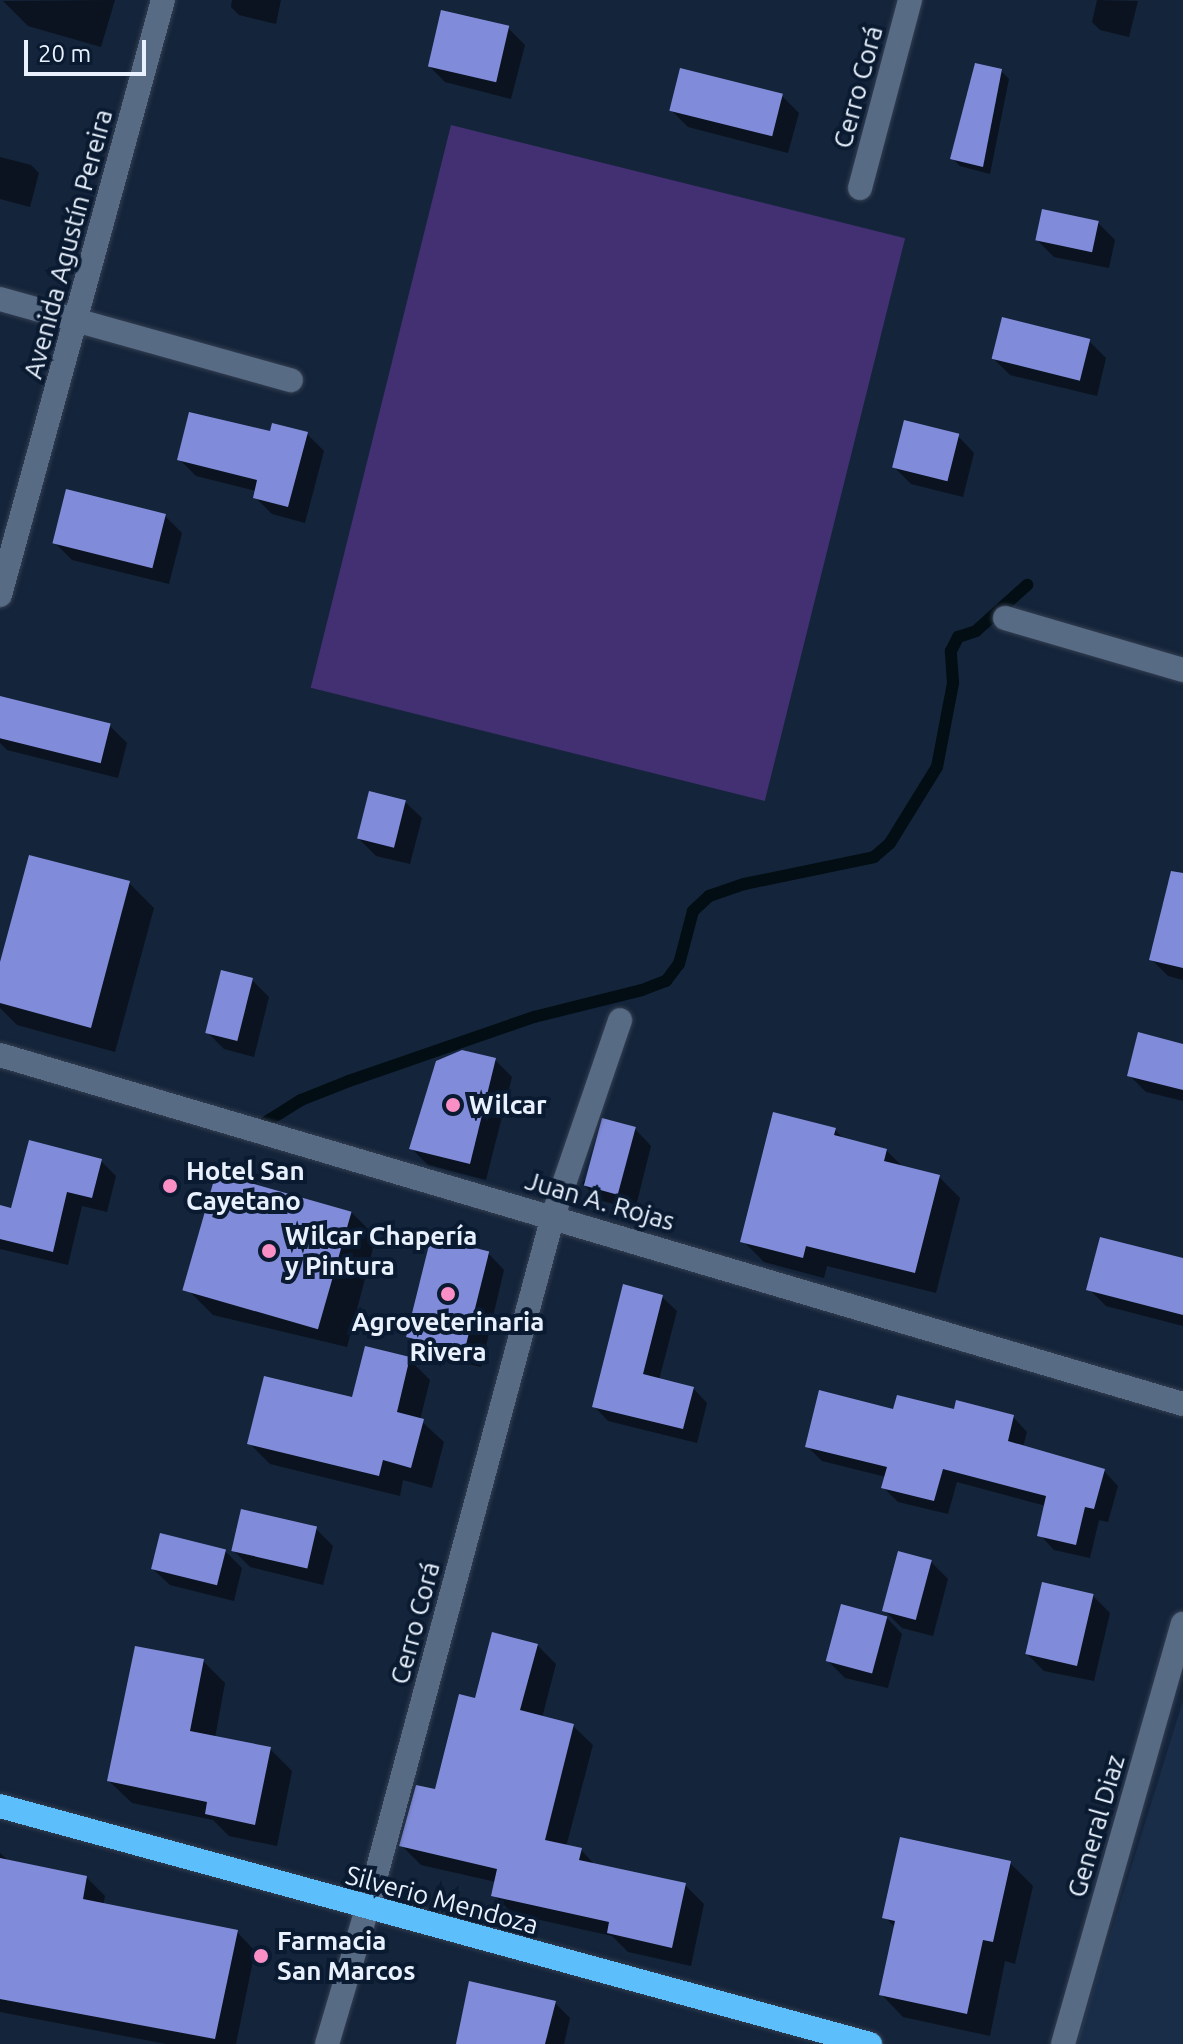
<!DOCTYPE html>
<meta charset="utf-8">
<style>
body{margin:0}
#map{position:relative;width:1183px;height:2044px;overflow:hidden;background:#14243a;font-family:Ubuntu,sans-serif}
div>[style]{position:absolute}
.built>*{inset:0;background:#192d48}
.green>*{inset:0;background:#433072;transform-origin:0 0}
.shadow>*{inset:0;background:#0007}
.stream>*{height:12px;margin:-6px;padding:0 6px;transform-origin:6px;border-radius:6px;background:#020e13}
.building>*{inset:0;background:#808cda;transform-origin:0 0}
.roads{filter:drop-shadow(0 0 2px #343e51) drop-shadow(0 0 2px #343e51)}
.street>*{height:24px;margin:-12px;padding:0 12px;transform-origin:12px;border-radius:12px;background:#586b85}
.secondary>*{height:24px;margin:-12px;padding:0 12px;transform-origin:12px;border-radius:12px;background:#586b85}
.highway>*{height:24px;margin:-12px;padding:0 12px;transform-origin:12px;border-radius:12px;background:#5cbefb}
.dots>*{width:22px;height:22px;translate:-50% -50%;box-sizing:border-box;border:4px solid #0a1a30;border-radius:50%}
span{translate:-50% -50%;white-space:nowrap;text-align:center;line-height:1.15;-webkit-text-stroke:8px #0a1a30;paint-order:stroke}
.street-label{font-size:26px;color:#e8f1fd}
.poi-label{font-size:26px;color:#e8f1fd;font-weight:700}
.left{translate:0 -50%;text-align:left}
.scale{position:absolute;left:24px;top:40px;width:122px;height:36px;box-sizing:border-box;border:4px solid #e8f1fd;border-top:0;padding-left:10px;font-size:24px;line-height:28px;white-space:nowrap;color:#e8f1fd;-webkit-text-stroke:6px #0a1a30;paint-order:stroke}
</style>
<div id="map">
<div class="built">
<i style="clip-path:polygon(1183px 1701px,1183px 2044px,1076px 2044px)"></i>
</div>
<div class="green">
<i style="left:451px;top:125px;width:468px;height:580px;rotate:14deg"></i>
</div>
<div class="shadow">
<i style="clip-path:polygon(115px 0,101px 47px,28px 26px,3px 1px)"></i>
<i style="clip-path:polygon(232px 0,281px 0,276px 24px,239px 15px,231px 7px)"></i>
<i style="clip-path:polygon(1097px 0,1138px 1px,1129px 37px,1100px 30px,1092px 22px)"></i>
<i style="clip-path:polygon(508px 28px,525px 45px,511px 99px,445px 82px,429px 66px)"></i>
<i style="clip-path:polygon(1001px 71px,1009px 79px,990px 174px,960px 166px,952px 158px)"></i>
<i style="clip-path:polygon(782px 96px,799px 113px,788px 153px,688px 127px,671px 110px)"></i>
<i style="clip-path:polygon(0 157px,31px 165px,39px 173px,30px 207px,0 199px)"></i>
<i style="clip-path:polygon(1098px 223px,1115px 240px,1109px 268px,1054px 257px,1037px 240px)"></i>
<i style="clip-path:polygon(1089px 341px,1106px 358px,1097px 396px,1010px 375px,993px 358px)"></i>
<i style="clip-path:polygon(271px 434px,307px 434px,324px 451px,305px 523px,272px 514px,255px 497px,256px 491px,196px 476px,179px 459px)"></i>
<i style="clip-path:polygon(958px 436px,974px 453px,963px 497px,911px 484px,894px 467px)"></i>
<i style="clip-path:polygon(165px 516px,182px 533px,169px 584px,72px 560px,55px 543px)"></i>
<i style="clip-path:polygon(0 698px,110px 726px,127px 743px,118px 778px,7px 750px,0 743px)"></i>
<i style="clip-path:polygon(405px 802px,422px 818px,410px 864px,376px 856px,359px 839px)"></i>
<i style="clip-path:polygon(129px 883px,154px 908px,115px 1052px,17px 1025px,0 1008px,0 970px)"></i>
<i style="clip-path:polygon(1183px 926px,1183px 980px,1168px 976px,1151px 959px)"></i>
<i style="clip-path:polygon(252px 980px,269px 997px,254px 1057px,224px 1049px,207px 1032px)"></i>
<i style="clip-path:polygon(1183px 1046px,1183px 1101px,1146px 1092px,1129px 1075px)"></i>
<i style="clip-path:polygon(495px 1060px,512px 1077px,486px 1180px,428px 1165px,411px 1148px)"></i>
<i style="clip-path:polygon(635px 1129px,651px 1146px,635px 1210px,599px 1200px,582px 1183px)"></i>
<i style="clip-path:polygon(835px 1130px,845px 1140px,886px 1150px,904px 1168px,939px 1177px,960px 1198px,936px 1293px,827px 1266px,824px 1278px,764px 1262px,743px 1241px)"></i>
<i style="clip-path:polygon(101px 1161px,116px 1176px,107px 1212px,82px 1206px,68px 1265px,0 1249px,0 1207px,13px 1210px)"></i>
<i style="clip-path:polygon(351px 1212px,376px 1237px,347px 1347px,213px 1315px,188px 1290px)"></i>
<i style="clip-path:polygon(488px 1253px,504px 1270px,481px 1367px,426px 1354px,409px 1337px)"></i>
<i style="clip-path:polygon(1183px 1260px,1183px 1326px,1106px 1306px,1089px 1289px)"></i>
<i style="clip-path:polygon(662px 1297px,677px 1311px,659px 1380px,693px 1388px,707px 1403px,697px 1443px,608px 1421px,594px 1406px)"></i>
<i style="clip-path:polygon(409px 1359px,430px 1380px,420px 1420px,444px 1442px,432px 1488px,403px 1480px,400px 1496px,270px 1464px,249px 1443px,354px 1400px)"></i>
<i style="clip-path:polygon(895px 1411px,955px 1411px,1013px 1417px,1027px 1432px,1023px 1447px,1104px 1471px,1118px 1486px,1108px 1522px,1099px 1520px,1090px 1558px,1054px 1550px,1040px 1535px,1046px 1506px,957px 1482px,948px 1514px,898px 1502px,883px 1487px,886px 1477px,822px 1461px,807px 1446px)"></i>
<i style="clip-path:polygon(316px 1529px,333px 1546px,323px 1585px,250px 1567px,233px 1550px)"></i>
<i style="clip-path:polygon(225px 1551px,242px 1568px,234px 1601px,170px 1585px,153px 1569px)"></i>
<i style="clip-path:polygon(931px 1562px,948px 1579px,933px 1636px,902px 1628px,885px 1611px)"></i>
<i style="clip-path:polygon(1093px 1596px,1110px 1613px,1094px 1681px,1044px 1671px,1027px 1654px)"></i>
<i style="clip-path:polygon(886px 1617px,902px 1634px,888px 1688px,845px 1678px,828px 1661px)"></i>
<i style="clip-path:polygon(537px 1645px,556px 1664px,542px 1718px,573px 1726px,593px 1745px,566px 1847px,581px 1850px,596px 1866px,685px 1885px,704px 1904px,691px 1966px,628px 1952px,612px 1936px,513px 1914px,494px 1895px,496px 1882px,421px 1865px,402px 1846px,436px 1792px,476px 1701px)"></i>
<i style="clip-path:polygon(203px 1661px,225px 1683px,215px 1738px,270px 1749px,292px 1771px,277px 1846px,229px 1836px,213px 1820px,132px 1803px,109px 1781px)"></i>
<i style="clip-path:polygon(0 1853px,10px 1862px,86px 1877px,105px 1896px,103px 1906px,237px 1932px,255px 1951px,236px 2044px,166px 2044px,0 2012px)"></i>
<i style="clip-path:polygon(1010px 1863px,1033px 1886px,1015px 1964px,1005px 1961px,990px 2036px,903px 2017px,881px 1994px,896px 1928px,885px 1917px)"></i>
<i style="clip-path:polygon(555px 2003px,570px 2018px,564px 2044px,458px 2044px)"></i>
</div>
<div class="stream">
<i style="left:261px;top:1125px;width:47px;rotate:-32deg"></i>
<i style="left:301px;top:1100px;width:52px;rotate:-21.6deg"></i>
<i style="left:349px;top:1081px;width:196px;rotate:-19.1deg"></i>
<i style="left:534px;top:1017px;width:111px;rotate:-14deg"></i>
<i style="left:642px;top:990px;width:26px;rotate:-21deg"></i>
<i style="left:666px;top:981px;width:21px;rotate:-53deg"></i>
<i style="left:679px;top:964px;width:55px;rotate:-75.2deg"></i>
<i style="left:693px;top:911px;width:22px;rotate:-43deg"></i>
<i style="left:709px;top:896px;width:37px;rotate:-19deg"></i>
<i style="left:744px;top:884px;width:133px;rotate:-11.7deg"></i>
<i style="left:874px;top:857px;width:21px;rotate:-41deg"></i>
<i style="left:890px;top:843px;width:89px;rotate:-58.3deg"></i>
<i style="left:937px;top:767px;width:86px;rotate:-79.2deg"></i>
<i style="left:953px;top:683px;width:32px;rotate:-94deg"></i>
<i style="left:951px;top:651px;width:16px;rotate:-63deg"></i>
<i style="left:958px;top:637px;width:19px;rotate:-18deg"></i>
<i style="left:976px;top:631px;width:69px;rotate:-42deg"></i>
</div>
<div class="building">
<i style="left:441px;top:10px;width:70px;height:58px;rotate:13deg"></i>
<i style="clip-path:polygon(975px 63px,1002px 69px,983px 167px,950px 159px)"></i>
<i style="left:680px;top:68px;width:106px;height:44px;rotate:14deg"></i>
<i style="left:1042px;top:209px;width:58px;height:32px;rotate:12deg"></i>
<i style="left:1002px;top:317px;width:91px;height:43px;rotate:14deg"></i>
<i style="clip-path:polygon(189px 412px,270px 431px,272px 423px,308px 432px,288px 507px,253px 498px,257px 480px,177px 460px)"></i>
<i style="left:904px;top:420px;width:57px;height:49px;rotate:14deg"></i>
<i style="left:66px;top:489px;width:103px;height:56px;rotate:14deg"></i>
<i style="left:0;top:696px;width:114px;height:41px;rotate:14deg"></i>
<i style="left:369px;top:791px;width:38px;height:49px;rotate:14deg"></i>
<i style="clip-path:polygon(29px 855px,130px 881px,91px 1028px,0 1003px,0 962px)"></i>
<i style="clip-path:polygon(1171px 871px,1183px 873px,1183px 968px,1149px 960px)"></i>
<i style="left:221px;top:970px;width:33px;height:65px;rotate:14deg"></i>
<i style="clip-path:polygon(1138px 1032px,1183px 1044px,1183px 1090px,1127px 1076px)"></i>
<i style="clip-path:polygon(462px 1050px,496px 1058px,470px 1164px,409px 1149px,436px 1061px)"></i>
<i style="clip-path:polygon(773px 1112px,836px 1128px,834px 1135px,887px 1149px,884px 1161px,940px 1175px,915px 1273px,806px 1246px,803px 1258px,740px 1242px)"></i>
<i style="left:602px;top:1118px;width:35px;height:70px;rotate:15deg"></i>
<i style="clip-path:polygon(29px 1140px,102px 1159px,92px 1198px,67px 1192px,53px 1252px,0 1239px,0 1205px,11px 1208px)"></i>
<i style="left:216px;top:1173px;width:141px;height:122px;rotate:16deg"></i>
<i style="left:431px;top:1237px;width:60px;height:103px;rotate:14deg"></i>
<i style="clip-path:polygon(1100px 1237px,1183px 1258px,1183px 1315px,1086px 1290px)"></i>
<i style="clip-path:polygon(623px 1284px,663px 1295px,643px 1374px,694px 1387px,683px 1429px,592px 1407px)"></i>
<i style="clip-path:polygon(365px 1346px,410px 1357px,397px 1412px,424px 1419px,411px 1468px,383px 1460px,379px 1476px,247px 1444px,264px 1376px,352px 1397px)"></i>
<i style="clip-path:polygon(819px 1390px,893px 1409px,897px 1395px,954px 1409px,956px 1400px,1014px 1415px,1008px 1441px,1105px 1469px,1094px 1509px,1085px 1507px,1076px 1545px,1037px 1536px,1046px 1496px,943px 1469px,934px 1501px,881px 1488px,887px 1467px,805px 1447px)"></i>
<i style="left:241px;top:1509px;width:78px;height:43px;rotate:13deg"></i>
<i style="left:160px;top:1533px;width:68px;height:37px;rotate:14deg"></i>
<i style="left:898px;top:1551px;width:35px;height:62px;rotate:15deg"></i>
<i style="left:1042px;top:1582px;width:53px;height:74px;rotate:13deg"></i>
<i style="left:841px;top:1604px;width:48px;height:59px;rotate:15deg"></i>
<i style="clip-path:polygon(492px 1632px,538px 1644px,520px 1710px,574px 1724px,545px 1840px,582px 1848px,579px 1860px,686px 1883px,672px 1948px,607px 1933px,609px 1922px,491px 1896px,497px 1869px,399px 1846px,416px 1785px,435px 1789px,459px 1694px,475px 1698px)"></i>
<i style="clip-path:polygon(135px 1646px,204px 1659px,190px 1731px,271px 1747px,255px 1825px,205px 1814px,207px 1802px,107px 1781px)"></i>
<i style="clip-path:polygon(900px 1837px,1011px 1861px,993px 1942px,983px 1940px,967px 2014px,879px 1995px,895px 1921px,882px 1918px)"></i>
<i style="clip-path:polygon(0 1858px,87px 1876px,83px 1899px,238px 1930px,215px 2039px,0 1999px)"></i>
<i style="clip-path:polygon(469px 1981px,556px 2001px,545px 2044px,456px 2044px)"></i>
</div>
<div class="roads">
<div class="street">
<i style="left:860px;top:188px;width:195px;rotate:-75.1deg"></i>
<i style="left:0;top:299px;width:302px;rotate:15.6deg"></i>
<i style="left:1005px;top:618px;width:185px;rotate:16.3deg"></i>
<i style="left:327px;top:2044px;width:141px;rotate:-73.5deg"></i>
<i style="left:367px;top:1909px;width:718px;rotate:-74.98deg"></i>
<i style="left:553px;top:1216px;width:207px;rotate:-71.1deg"></i>
<i style="left:1063px;top:2044px;width:437px;rotate:-74.1deg"></i>
</div>
<div class="secondary">
<i style="left:0;top:595px;width:617px;rotate:-74.68deg"></i>
<i style="left:0;top:1055px;width:1233px;rotate:16.44deg"></i>
</div>
<div class="highway">
<i style="left:0;top:1806px;width:902px;rotate:15.3deg"></i>
</div>
</div>
<div class="dots">
<i style="left:453px;top:1105px;background:#fa8fc6"></i>
<i style="left:170px;top:1186px;background:#fa8fc6"></i>
<i style="left:269px;top:1251px;background:#fa8fc6"></i>
<i style="left:448px;top:1294px;background:#fa8fc6"></i>
<i style="left:261px;top:1956px;background:#fa8fc6"></i>
</div>
<div class="street-label">
<span style="left:858px;top:87px;rotate:-75deg">Cerro Corá</span>
<span style="left:68px;top:244px;rotate:-75deg">Avenida Agustín Pereira</span>
<span style="left:600px;top:1201px;rotate:16deg">Juan A. Rojas</span>
<span style="left:415px;top:1623px;rotate:-75deg">Cerro Corá</span>
<span style="left:1096px;top:1826px;rotate:-74deg">General Diaz</span>
<span style="left:442px;top:1900px;rotate:15deg">Silverio Mendoza</span>
</div>
<div class="poi-label">
<span class="left" style="left:469px;top:1105px">Wilcar</span>
<span class="left" style="left:186px;top:1186px">Hotel San<br>Cayetano</span>
<span class="left" style="left:285px;top:1251px">Wilcar Chapería<br>y Pintura</span>
<span style="left:448px;top:1337px">Agroveterinaria<br>Rivera</span>
<span class="left" style="left:277px;top:1956px">Farmacia<br>San Marcos</span>
</div>
<div class="scale">20 m</div>
</div>
